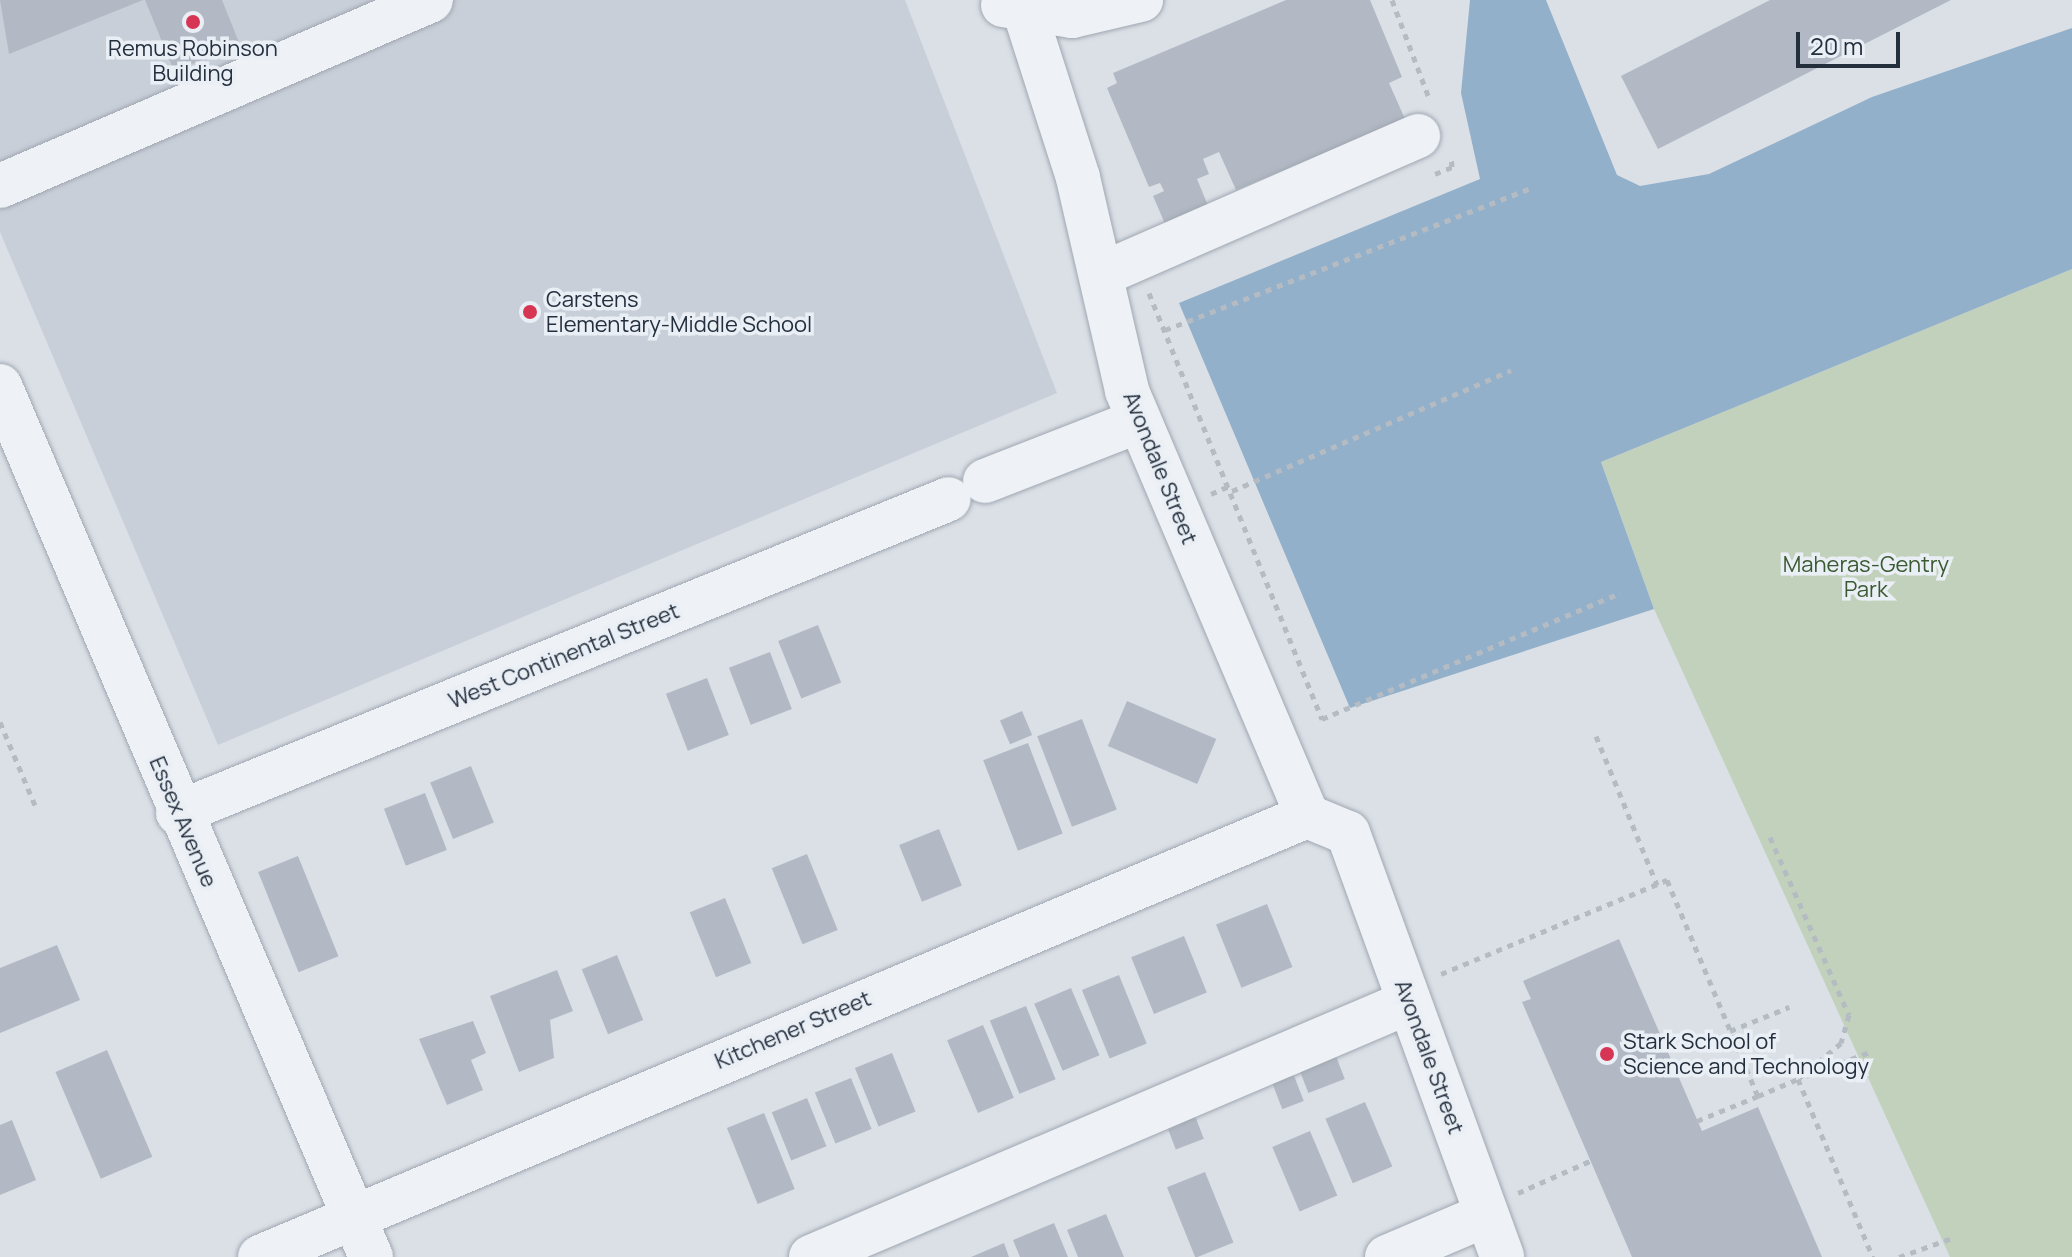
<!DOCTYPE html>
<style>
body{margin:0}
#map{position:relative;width:2072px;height:1257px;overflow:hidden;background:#dbe0e7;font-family:Manrope,sans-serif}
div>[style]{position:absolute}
.built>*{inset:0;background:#c9cfd9}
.green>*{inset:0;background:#c2d1bc}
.water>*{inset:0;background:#93b0ca}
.building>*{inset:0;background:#b2b9c4;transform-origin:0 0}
.path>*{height:5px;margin-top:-2.5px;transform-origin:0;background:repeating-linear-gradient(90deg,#b5bbc2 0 6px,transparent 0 12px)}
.roads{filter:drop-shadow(0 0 2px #a0a7b1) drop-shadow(0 0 2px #a0a7b1)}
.minor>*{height:44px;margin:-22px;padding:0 22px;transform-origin:22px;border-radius:22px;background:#eef1f5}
.dots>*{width:22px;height:22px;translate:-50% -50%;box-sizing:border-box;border:4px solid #eaeff5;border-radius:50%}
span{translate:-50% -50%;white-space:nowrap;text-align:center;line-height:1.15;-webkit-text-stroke:7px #eaeff5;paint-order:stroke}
.poi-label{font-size:22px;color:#242f3e}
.left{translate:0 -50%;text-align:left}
.street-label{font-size:22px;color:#242f3e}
.park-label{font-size:22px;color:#3a5a31}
.scale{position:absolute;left:1796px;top:32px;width:104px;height:36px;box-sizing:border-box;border:4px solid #242f3e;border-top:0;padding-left:10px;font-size:24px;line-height:28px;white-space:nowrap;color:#242f3e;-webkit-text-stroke:6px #eaeff5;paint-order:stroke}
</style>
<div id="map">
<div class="built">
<i style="clip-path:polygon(0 0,905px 0,1057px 393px,218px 745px,0 232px)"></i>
</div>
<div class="green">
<i style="clip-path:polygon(2072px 269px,2072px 1257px,1950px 1257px,1654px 609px,1601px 462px)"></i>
</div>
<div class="water">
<i style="clip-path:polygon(1470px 0,1546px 0,1617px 175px,1640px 186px,1709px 174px,1872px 97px,2072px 28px,2072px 269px,1601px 462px,1654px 609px,1350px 708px,1179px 303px,1480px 179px,1461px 93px)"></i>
</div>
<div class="building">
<i style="clip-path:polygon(0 0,143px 0,9px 54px)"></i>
<i style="clip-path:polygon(145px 0,222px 0,240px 45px,174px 71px)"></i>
<i style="clip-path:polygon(1286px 0,1370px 0,1402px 77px,1389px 83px,1405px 119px,1236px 190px,1219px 152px,1203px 159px,1209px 174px,1197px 179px,1209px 208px,1166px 226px,1153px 196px,1164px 191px,1160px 183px,1149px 187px,1107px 88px,1117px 83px,1113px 73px)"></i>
<i style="clip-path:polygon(1770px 0,1951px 0,1658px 149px,1621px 76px)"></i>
<i style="left:818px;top:625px;width:62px;height:43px;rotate:68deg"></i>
<i style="left:770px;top:652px;width:61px;height:44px;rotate:69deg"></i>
<i style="left:707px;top:678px;width:61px;height:44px;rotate:69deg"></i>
<i style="left:1127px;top:701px;width:97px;height:49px;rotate:23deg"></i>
<i style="left:1022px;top:711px;width:26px;height:24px;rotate:67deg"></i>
<i style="left:1082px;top:719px;width:97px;height:48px;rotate:69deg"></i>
<i style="left:1028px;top:743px;width:97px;height:48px;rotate:69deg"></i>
<i style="left:471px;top:766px;width:61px;height:44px;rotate:68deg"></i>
<i style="left:425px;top:793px;width:61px;height:44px;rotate:69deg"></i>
<i style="left:939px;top:829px;width:61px;height:43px;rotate:68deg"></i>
<i style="left:807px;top:854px;width:82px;height:38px;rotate:68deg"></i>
<i style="left:298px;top:856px;width:108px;height:43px;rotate:68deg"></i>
<i style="left:725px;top:898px;width:70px;height:38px;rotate:68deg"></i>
<i style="left:1267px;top:904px;width:68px;height:55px;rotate:68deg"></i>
<i style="left:1184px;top:936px;width:61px;height:57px;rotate:68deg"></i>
<i style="clip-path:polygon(1619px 939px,1702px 1131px,1758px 1107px,1822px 1257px,1632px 1257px,1522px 1002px,1531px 999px,1523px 981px)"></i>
<i style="clip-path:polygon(57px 945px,80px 1000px,0 1033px,0 968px)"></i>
<i style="left:617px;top:955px;width:70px;height:38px;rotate:68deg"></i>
<i style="clip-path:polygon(557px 970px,573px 1011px,550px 1020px,554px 1058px,519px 1072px,490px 996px)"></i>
<i style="left:1119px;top:975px;width:74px;height:40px;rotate:68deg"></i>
<i style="left:1071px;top:988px;width:73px;height:40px;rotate:67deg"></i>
<i style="left:1026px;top:1006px;width:79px;height:39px;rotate:68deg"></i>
<i style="clip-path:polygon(473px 1021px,486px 1053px,471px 1060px,483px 1090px,447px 1105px,419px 1039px)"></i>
<i style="left:983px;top:1025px;width:79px;height:39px;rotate:67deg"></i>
<i style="left:107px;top:1050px;width:116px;height:56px;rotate:67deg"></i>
<i style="left:1334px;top:1051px;width:30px;height:39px;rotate:69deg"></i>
<i style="left:892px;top:1053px;width:63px;height:40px;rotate:68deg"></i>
<i style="left:1293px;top:1073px;width:30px;height:23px;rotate:69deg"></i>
<i style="left:851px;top:1078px;width:55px;height:39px;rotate:68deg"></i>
<i style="left:807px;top:1098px;width:52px;height:38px;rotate:68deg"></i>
<i style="left:1365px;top:1102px;width:70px;height:43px;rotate:67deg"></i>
<i style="left:1192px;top:1108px;width:33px;height:30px;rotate:69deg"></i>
<i style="left:764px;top:1113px;width:82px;height:40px;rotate:68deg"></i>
<i style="clip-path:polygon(12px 1120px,36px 1180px,0 1195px,0 1125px)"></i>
<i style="left:1310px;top:1131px;width:70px;height:41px;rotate:67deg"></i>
<i style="left:1205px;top:1172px;width:76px;height:41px;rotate:68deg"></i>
<i style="clip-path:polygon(1106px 1214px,1124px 1257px,1078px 1257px,1067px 1230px)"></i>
<i style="clip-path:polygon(1054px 1223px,1068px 1257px,1020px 1257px,1013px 1240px)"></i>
<i style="clip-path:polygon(1004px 1243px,1009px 1257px,971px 1257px)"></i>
</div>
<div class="path">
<i style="left:1392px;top:0;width:105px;rotate:69.3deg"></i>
<i style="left:1435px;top:174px;width:18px;rotate:-22deg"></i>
<i style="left:1452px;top:167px;width:11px;rotate:-95deg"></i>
<i style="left:1149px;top:293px;width:460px;rotate:67.9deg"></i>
<i style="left:1322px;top:719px;width:324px;rotate:-22.9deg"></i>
<i style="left:1165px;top:330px;width:394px;rotate:-21.2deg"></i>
<i style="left:1232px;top:491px;width:304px;rotate:-23.4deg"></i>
<i style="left:1211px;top:494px;width:20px;rotate:-24deg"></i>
<i style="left:0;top:722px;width:95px;rotate:67.2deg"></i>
<i style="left:1596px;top:736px;width:161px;rotate:67.7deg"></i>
<i style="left:1770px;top:837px;width:195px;rotate:66.1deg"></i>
<i style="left:1849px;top:1015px;width:29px;rotate:106deg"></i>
<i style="left:1841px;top:1043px;width:56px;rotate:140.1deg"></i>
<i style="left:1441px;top:974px;width:245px;rotate:-22.6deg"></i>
<i style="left:1667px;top:880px;width:234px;rotate:67.2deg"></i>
<i style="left:1758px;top:1096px;width:43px;rotate:-23deg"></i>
<i style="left:1798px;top:1079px;width:193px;rotate:67.2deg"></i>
<i style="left:1730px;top:1031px;width:64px;rotate:-22.1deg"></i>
<i style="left:1806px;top:1076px;width:68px;rotate:-20.6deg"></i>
<i style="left:1697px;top:1121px;width:66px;rotate:-22.3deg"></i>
<i style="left:1518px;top:1193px;width:79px;rotate:-24deg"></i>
<i style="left:1899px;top:1257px;width:56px;rotate:-19.7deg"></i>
</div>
<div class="roads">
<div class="minor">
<i style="left:1021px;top:0;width:187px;rotate:72.2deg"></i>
<i style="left:1078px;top:178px;width:219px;rotate:77deg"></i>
<i style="left:1127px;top:391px;width:462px;rotate:67deg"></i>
<i style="left:1003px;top:5px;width:70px;rotate:9.1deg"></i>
<i style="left:1072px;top:16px;width:71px;rotate:-13.1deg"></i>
<i style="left:0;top:186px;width:469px;rotate:-23.3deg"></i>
<i style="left:1102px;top:274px;width:345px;rotate:-23.6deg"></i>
<i style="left:0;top:386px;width:947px;rotate:66.93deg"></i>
<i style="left:985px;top:481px;width:165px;rotate:-21.3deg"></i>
<i style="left:178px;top:813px;width:832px;rotate:-22.16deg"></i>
<i style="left:260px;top:1257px;width:1136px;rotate:-22.84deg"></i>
<i style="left:1307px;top:816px;width:44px;rotate:22.5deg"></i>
<i style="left:1348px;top:833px;width:451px;rotate:70deg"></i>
<i style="left:811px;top:1257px;width:650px;rotate:-23.09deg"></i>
<i style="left:1387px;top:1257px;width:108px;rotate:-23deg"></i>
</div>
</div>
<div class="dots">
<i style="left:193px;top:22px;background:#d63654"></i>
<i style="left:530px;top:312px;background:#d63654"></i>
<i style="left:1607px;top:1054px;background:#d63654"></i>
</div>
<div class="poi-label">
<span style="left:193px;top:61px">Remus Robinson<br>Building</span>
<span class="left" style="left:546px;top:312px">Carstens<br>Elementary-Middle School</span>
<span class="left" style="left:1623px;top:1054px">Stark School of<br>Science and Technology</span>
</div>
<div class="street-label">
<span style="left:1160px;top:468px;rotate:68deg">Avondale Street</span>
<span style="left:564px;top:656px;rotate:-22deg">West Continental Street</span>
<span style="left:183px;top:822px;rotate:67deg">Essex Avenue</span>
<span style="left:793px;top:1030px;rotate:-23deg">Kitchener Street</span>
<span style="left:1429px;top:1057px;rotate:70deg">Avondale Street</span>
</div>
<div class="park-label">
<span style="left:1866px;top:577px">Maheras-Gentry<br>Park</span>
</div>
<div class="scale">20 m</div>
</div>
